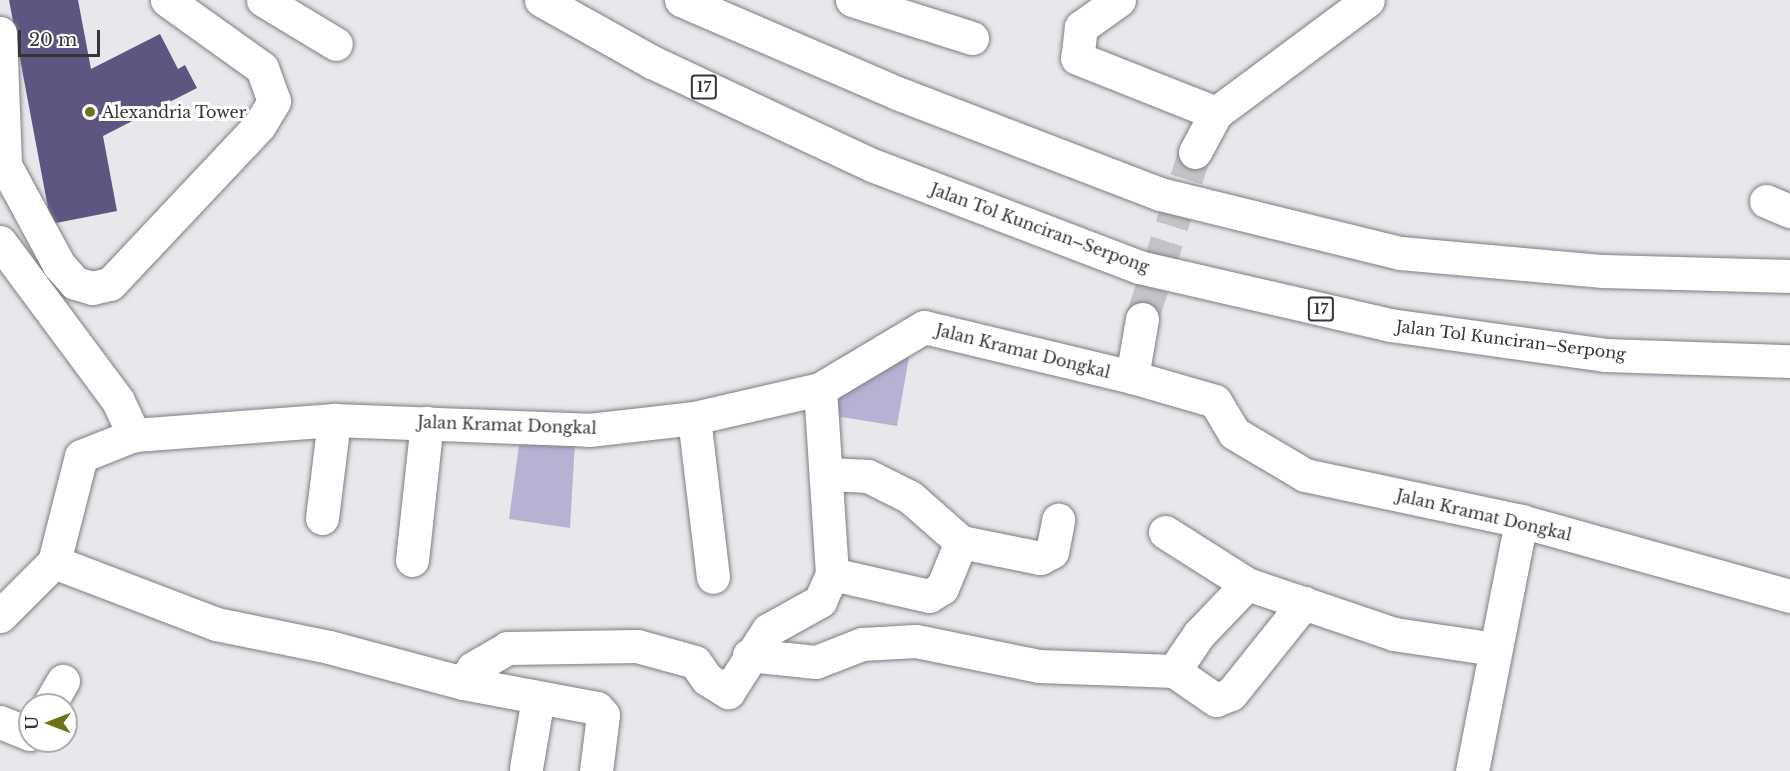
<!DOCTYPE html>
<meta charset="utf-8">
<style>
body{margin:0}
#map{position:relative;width:1790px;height:771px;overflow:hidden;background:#e8e7eb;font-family:"Libre Baskerville",serif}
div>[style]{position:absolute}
.green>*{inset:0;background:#b7b2d4}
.building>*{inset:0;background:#5e5681}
.minor-tunnel>*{height:33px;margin-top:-16.5px;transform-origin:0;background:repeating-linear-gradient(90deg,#c4c3c7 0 33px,transparent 0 49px)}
.roads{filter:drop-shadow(0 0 2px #7e7d80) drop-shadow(0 0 2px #7e7d80)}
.minor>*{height:33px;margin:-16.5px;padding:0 16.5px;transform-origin:16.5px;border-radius:16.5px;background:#fff}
.highway>*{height:33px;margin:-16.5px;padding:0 16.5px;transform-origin:16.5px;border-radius:16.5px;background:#fff}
.dots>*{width:16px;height:16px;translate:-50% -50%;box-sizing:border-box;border:3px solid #fff;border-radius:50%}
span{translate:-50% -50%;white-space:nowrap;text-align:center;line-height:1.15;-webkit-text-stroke:6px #fff;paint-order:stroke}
.shield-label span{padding:2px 4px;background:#fff;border:2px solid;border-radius:4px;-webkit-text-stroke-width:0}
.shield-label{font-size:15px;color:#353436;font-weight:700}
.poi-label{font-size:16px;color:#353436}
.left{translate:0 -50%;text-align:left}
.street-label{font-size:16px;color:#353436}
.north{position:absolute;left:18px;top:693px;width:60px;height:60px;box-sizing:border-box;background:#fff;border:2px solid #aeaeaf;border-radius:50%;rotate:270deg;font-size:16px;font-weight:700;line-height:24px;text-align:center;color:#353436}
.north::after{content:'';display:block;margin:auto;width:21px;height:27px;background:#6e7117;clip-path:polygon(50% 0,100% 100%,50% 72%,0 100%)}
.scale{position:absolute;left:18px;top:30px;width:82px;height:27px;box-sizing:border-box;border:3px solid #353436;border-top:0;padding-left:8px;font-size:18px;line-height:21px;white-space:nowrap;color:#353436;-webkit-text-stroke:4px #fff;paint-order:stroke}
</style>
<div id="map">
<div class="green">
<i style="clip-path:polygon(911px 345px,897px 426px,829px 415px,827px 394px)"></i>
<i style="clip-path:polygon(520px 438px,575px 442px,570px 528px,509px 519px)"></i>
</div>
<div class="building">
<i style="clip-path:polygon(9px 0,78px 0,91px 69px,160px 34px,178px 69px,185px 65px,197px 88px,103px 136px,117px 211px,51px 224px)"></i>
</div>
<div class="minor-tunnel">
<i style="left:1142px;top:319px;width:175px;rotate:-72.4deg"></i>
</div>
<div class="roads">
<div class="minor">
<i style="left:263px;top:0;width:85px;rotate:31.1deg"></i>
<i style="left:852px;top:0;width:126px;rotate:17.6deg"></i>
<i style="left:1119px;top:0;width:47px;rotate:144.6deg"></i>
<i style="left:1081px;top:27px;width:31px;rotate:97deg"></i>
<i style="left:1077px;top:58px;width:149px;rotate:21.6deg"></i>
<i style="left:0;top:33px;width:132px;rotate:87.8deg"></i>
<i style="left:5px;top:165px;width:114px;rotate:61.6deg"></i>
<i style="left:59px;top:265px;width:24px;rotate:48deg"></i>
<i style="left:75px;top:283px;width:18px;rotate:16deg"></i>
<i style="left:92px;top:288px;width:18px;rotate:-13deg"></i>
<i style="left:110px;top:284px;width:217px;rotate:-46.7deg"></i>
<i style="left:259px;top:126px;width:29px;rotate:-59deg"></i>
<i style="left:274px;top:101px;width:35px;rotate:-110deg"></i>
<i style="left:262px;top:68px;width:117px;rotate:-144.4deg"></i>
<i style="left:1195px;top:152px;width:44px;rotate:-61.7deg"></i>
<i style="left:1216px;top:113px;width:189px;rotate:-36.6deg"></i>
<i style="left:1766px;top:201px;width:26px;rotate:23deg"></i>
<i style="left:0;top:242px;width:198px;rotate:53.4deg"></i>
<i style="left:118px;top:401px;width:38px;rotate:65deg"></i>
<i style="left:1142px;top:319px;width:59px;rotate:99.8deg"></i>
<i style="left:1132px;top:377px;width:86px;rotate:16.1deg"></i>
<i style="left:1215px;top:401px;width:37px;rotate:59deg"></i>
<i style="left:1234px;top:433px;width:82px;rotate:30.6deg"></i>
<i style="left:1305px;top:475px;width:221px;rotate:12deg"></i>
<i style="left:1521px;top:521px;width:279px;rotate:15.6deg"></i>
<i style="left:694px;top:418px;width:160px;rotate:83.2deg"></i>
<i style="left:829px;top:474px;width:39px;rotate:3deg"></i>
<i style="left:868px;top:476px;width:47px;rotate:26.6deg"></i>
<i style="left:910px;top:497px;width:68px;rotate:41.4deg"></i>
<i style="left:961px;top:542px;width:81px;rotate:11.4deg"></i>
<i style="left:1040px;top:558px;width:13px;rotate:-27deg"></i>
<i style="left:1052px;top:552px;width:33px;rotate:-79deg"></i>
<i style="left:322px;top:518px;width:99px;rotate:-83deg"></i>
<i style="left:1165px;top:532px;width:97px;rotate:32.4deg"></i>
<i style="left:1247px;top:584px;width:155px;rotate:18.8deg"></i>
<i style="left:1394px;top:634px;width:102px;rotate:8.4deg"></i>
<i style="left:412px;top:560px;width:138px;rotate:-83.8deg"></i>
<i style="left:54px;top:562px;width:173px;rotate:20.9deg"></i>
<i style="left:216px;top:624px;width:115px;rotate:11.5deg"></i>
<i style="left:329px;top:647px;width:139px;rotate:15deg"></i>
<i style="left:463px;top:683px;width:136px;rotate:10.6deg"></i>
<i style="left:597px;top:708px;width:9px;rotate:49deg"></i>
<i style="left:603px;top:715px;width:56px;rotate:97.1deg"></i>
<i style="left:832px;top:574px;width:99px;rotate:12.8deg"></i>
<i style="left:929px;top:596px;width:15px;rotate:-32deg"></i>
<i style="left:942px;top:588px;width:50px;rotate:-67.6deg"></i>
<i style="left:1247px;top:584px;width:69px;rotate:133.8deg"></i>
<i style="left:1199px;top:634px;width:45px;rotate:124deg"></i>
<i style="left:1174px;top:671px;width:51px;rotate:34.6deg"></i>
<i style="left:1216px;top:700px;width:16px;rotate:-22deg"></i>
<i style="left:1231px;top:694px;width:117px;rotate:-51.3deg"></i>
<i style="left:0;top:616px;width:76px;rotate:-45deg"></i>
<i style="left:54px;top:562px;width:109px;rotate:-75.7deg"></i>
<i style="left:81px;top:456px;width:57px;rotate:-21.6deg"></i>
<i style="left:134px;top:435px;width:201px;rotate:-4.3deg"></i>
<i style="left:334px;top:420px;width:255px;rotate:2.2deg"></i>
<i style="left:589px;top:430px;width:106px;rotate:-6.5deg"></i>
<i style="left:694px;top:418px;width:129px;rotate:-13deg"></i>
<i style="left:820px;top:389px;width:121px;rotate:-30.8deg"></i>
<i style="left:924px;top:327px;width:214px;rotate:13.5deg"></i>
<i style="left:749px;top:655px;width:67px;rotate:6deg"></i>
<i style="left:816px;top:662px;width:49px;rotate:-21.4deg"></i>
<i style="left:862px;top:644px;width:54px;rotate:-3.2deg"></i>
<i style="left:916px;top:641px;width:126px;rotate:11.5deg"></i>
<i style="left:1039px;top:666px;width:135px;rotate:2.1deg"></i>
<i style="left:463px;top:683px;width:18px;rotate:-56deg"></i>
<i style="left:473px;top:668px;width:39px;rotate:-30deg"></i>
<i style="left:507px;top:648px;width:130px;rotate:-0.9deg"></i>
<i style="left:637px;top:646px;width:60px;rotate:15.4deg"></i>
<i style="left:695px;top:662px;width:21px;rotate:55deg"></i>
<i style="left:707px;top:679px;width:25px;rotate:32deg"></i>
<i style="left:728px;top:692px;width:74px;rotate:-57.2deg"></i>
<i style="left:768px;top:630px;width:60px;rotate:-29.1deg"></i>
<i style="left:820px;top:601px;width:30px;rotate:-66deg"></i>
<i style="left:832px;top:574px;width:185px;rotate:-93.7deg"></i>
<i style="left:49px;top:705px;width:28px;rotate:-60deg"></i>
<i style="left:0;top:722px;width:32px;rotate:22deg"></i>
<i style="left:526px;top:768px;width:71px;rotate:-80.3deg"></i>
<i style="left:1472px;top:771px;width:255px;rotate:-78.9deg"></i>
</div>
<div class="highway">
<i style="left:541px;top:0;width:127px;rotate:29.2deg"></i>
<i style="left:652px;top:62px;width:243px;rotate:25.1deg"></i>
<i style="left:872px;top:165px;width:286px;rotate:20.9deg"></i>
<i style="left:1139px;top:267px;width:258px;rotate:13deg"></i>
<i style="left:1390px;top:325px;width:217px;rotate:7.9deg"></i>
<i style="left:1605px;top:355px;width:185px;rotate:1.9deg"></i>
<i style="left:681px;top:0;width:235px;rotate:23.3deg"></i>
<i style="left:897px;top:93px;width:282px;rotate:21deg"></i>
<i style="left:1160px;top:194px;width:247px;rotate:13.8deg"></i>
<i style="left:1400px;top:253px;width:204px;rotate:5.1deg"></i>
<i style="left:1603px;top:271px;width:187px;rotate:1.5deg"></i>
</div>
</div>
<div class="dots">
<i style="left:90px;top:112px;background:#6e7117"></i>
</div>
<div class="shield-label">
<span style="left:704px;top:87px">17</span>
<span style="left:1321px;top:309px">17</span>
</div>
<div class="poi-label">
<span class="left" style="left:102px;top:112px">Alexandria Tower</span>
</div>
<div class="street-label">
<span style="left:1040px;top:228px;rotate:20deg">Jalan Tol Kunciran–Serpong</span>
<span style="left:1511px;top:340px;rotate:7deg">Jalan Tol Kunciran–Serpong</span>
<span style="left:1023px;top:351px;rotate:14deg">Jalan Kramat Dongkal</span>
<span style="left:507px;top:425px;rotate:2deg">Jalan Kramat Dongkal</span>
<span style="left:1484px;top:515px;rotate:13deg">Jalan Kramat Dongkal</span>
</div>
<div class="north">U</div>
<div class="scale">20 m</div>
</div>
